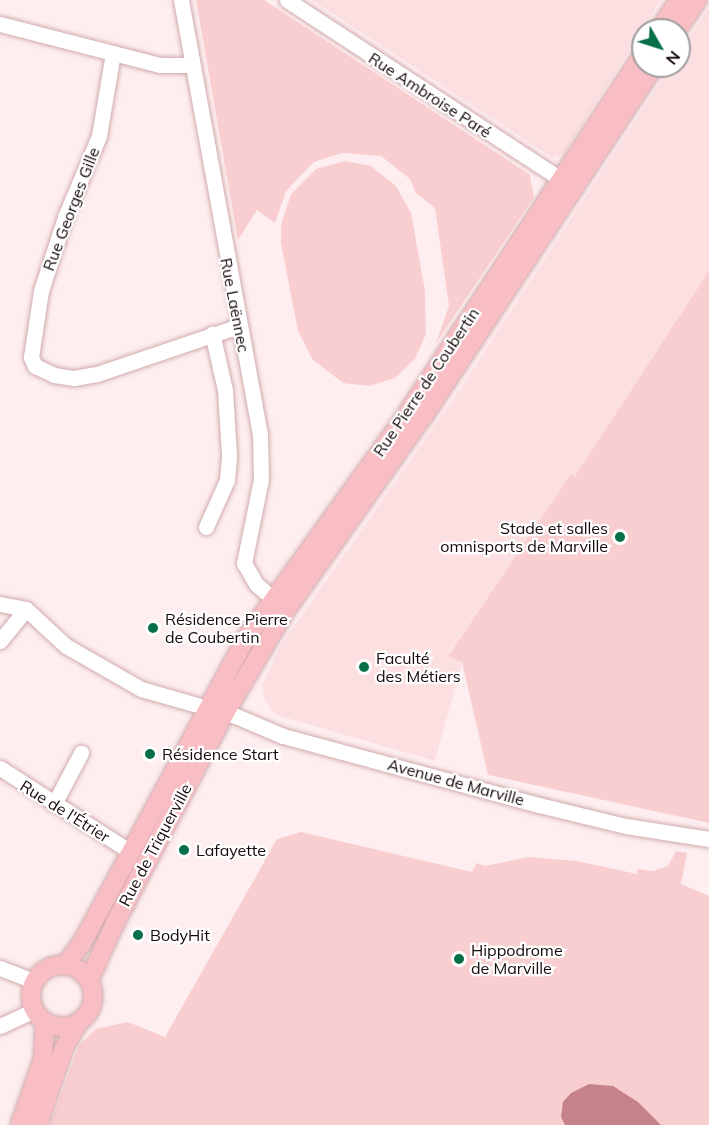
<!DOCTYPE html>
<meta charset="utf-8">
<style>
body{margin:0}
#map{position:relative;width:709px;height:1125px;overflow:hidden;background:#feeeef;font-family:Mulish,sans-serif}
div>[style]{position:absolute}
.built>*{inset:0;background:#fbdfe1}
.green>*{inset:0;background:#f9ced1}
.water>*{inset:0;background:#c58288}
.roads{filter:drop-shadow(0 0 2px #d0abae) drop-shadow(0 0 2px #d0abae)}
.minor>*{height:15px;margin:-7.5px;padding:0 7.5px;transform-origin:7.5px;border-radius:7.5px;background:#fff}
.major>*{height:18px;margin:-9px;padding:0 9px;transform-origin:9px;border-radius:9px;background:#f8bec4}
.major>.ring{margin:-9px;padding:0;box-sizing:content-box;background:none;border:18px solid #f8bec4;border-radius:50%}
.dots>*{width:16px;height:16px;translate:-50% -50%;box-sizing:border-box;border:3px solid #fff;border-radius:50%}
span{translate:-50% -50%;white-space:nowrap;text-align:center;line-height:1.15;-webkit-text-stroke:4.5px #fff;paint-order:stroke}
.street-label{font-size:16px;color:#140809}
.poi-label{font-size:16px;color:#140809}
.right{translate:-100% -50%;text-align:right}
.left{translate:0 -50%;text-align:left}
.north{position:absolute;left:631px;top:18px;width:60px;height:60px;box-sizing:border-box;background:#fff;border:2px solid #a19c9d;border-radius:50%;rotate:129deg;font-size:16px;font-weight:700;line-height:24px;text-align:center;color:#140809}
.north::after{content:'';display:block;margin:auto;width:21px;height:27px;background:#066f47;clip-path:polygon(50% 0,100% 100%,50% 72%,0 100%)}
</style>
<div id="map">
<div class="built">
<i style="clip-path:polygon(312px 0,661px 0,563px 155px,553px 158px)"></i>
<i style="clip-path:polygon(709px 8px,709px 271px,575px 476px,571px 474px,448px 655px,462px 662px,435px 761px,276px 715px,265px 701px,262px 685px,281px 645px,455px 397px,671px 66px,679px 66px,679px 54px)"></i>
</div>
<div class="green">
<i style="clip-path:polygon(196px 0,264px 0,530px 175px,534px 197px,436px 343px,449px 306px,435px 208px,416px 193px,410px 179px,381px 156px,342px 153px,314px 162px,286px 191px,275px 223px,257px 210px,238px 240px)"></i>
<i style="clip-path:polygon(345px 161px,371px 166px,396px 186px,411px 213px,425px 291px,426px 334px,415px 359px,395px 378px,369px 386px,343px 383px,312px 359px,298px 331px,281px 243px,281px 225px,291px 194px,316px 169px)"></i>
<i style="clip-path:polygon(709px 271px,709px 823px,488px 775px,462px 662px,448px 656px,571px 474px,575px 476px)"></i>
<i style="clip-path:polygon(301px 832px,472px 872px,476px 863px,485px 866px,529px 857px,577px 861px,637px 874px,638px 869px,652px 871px,668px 866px,676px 851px,687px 853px,681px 884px,709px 896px,709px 1125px,50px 1125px,79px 1045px,96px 1029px,128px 1022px,165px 1037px,277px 839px)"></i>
</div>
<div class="water">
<i style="clip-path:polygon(589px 1084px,613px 1086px,638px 1102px,661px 1125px,565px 1125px,561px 1117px,563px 1102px,571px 1093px)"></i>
</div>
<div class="roads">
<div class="minor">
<i style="left:181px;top:0;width:443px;rotate:79.7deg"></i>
<i style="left:260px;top:436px;width:43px;rotate:88.7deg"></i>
<i style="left:261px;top:479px;width:86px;rotate:101.4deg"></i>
<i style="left:244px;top:563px;width:24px;rotate:60deg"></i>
<i style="left:256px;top:584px;width:23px;rotate:41deg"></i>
<i style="left:287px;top:0;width:339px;rotate:33.2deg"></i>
<i style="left:0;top:24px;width:165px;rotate:14.4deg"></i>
<i style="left:160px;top:65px;width:30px"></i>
<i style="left:113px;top:53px;width:84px;rotate:99.6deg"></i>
<i style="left:99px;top:136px;width:88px;rotate:112.8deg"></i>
<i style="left:65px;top:217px;width:78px;rotate:108deg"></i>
<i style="left:41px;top:291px;width:67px;rotate:98.6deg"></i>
<i style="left:31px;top:357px;width:10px;rotate:66deg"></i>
<i style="left:35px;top:366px;width:21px;rotate:25deg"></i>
<i style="left:54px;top:375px;width:20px;rotate:9deg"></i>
<i style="left:74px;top:378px;width:23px;rotate:-10deg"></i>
<i style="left:97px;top:374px;width:150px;rotate:-18.7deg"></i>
<i style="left:206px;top:527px;width:51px;rotate:-65.9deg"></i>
<i style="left:227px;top:480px;width:25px;rotate:-85deg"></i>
<i style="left:229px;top:455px;width:65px;rotate:-93.5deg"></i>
<i style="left:225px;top:390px;width:58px;rotate:-102.8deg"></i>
<i style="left:0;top:604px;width:26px;rotate:11deg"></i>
<i style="left:26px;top:609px;width:54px;rotate:42.8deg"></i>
<i style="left:66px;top:646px;width:86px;rotate:29.8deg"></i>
<i style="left:141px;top:689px;width:99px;rotate:15.9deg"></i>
<i style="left:236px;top:716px;width:51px;rotate:23.1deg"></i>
<i style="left:283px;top:736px;width:265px;rotate:15.1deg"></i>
<i style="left:539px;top:805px;width:89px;rotate:13.6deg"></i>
<i style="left:626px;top:826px;width:84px;rotate:8.9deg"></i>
<i style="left:0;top:641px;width:41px;rotate:-50.9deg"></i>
<i style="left:0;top:768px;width:156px;rotate:32.7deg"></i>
<i style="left:54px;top:804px;width:58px;rotate:-62.1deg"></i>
<i style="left:0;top:968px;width:36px;rotate:21deg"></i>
<i style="left:0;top:1026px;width:38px;rotate:-25deg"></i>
</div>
<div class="major">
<i style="left:659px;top:30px;width:36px;rotate:-56deg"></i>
<i style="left:677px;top:30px;width:36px;rotate:-56deg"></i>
<i style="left:66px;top:964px;width:26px;rotate:-53deg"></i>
<i style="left:82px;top:943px;width:346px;rotate:-61.7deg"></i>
<i style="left:246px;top:638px;width:265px;rotate:-54.2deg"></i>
<i style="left:401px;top:423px;width:440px;rotate:-56.7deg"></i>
<i class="ring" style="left:31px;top:965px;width:44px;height:44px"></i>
<i style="left:89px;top:980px;width:63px;rotate:-65.5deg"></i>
<i style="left:115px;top:923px;width:237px;rotate:-62.4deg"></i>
<i style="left:225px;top:713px;width:118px;rotate:-59.5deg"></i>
<i style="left:285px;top:611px;width:240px;rotate:-54.7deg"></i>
<i style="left:424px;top:415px;width:418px;rotate:-56.6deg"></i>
<i style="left:20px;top:1125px;width:70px;rotate:-70.8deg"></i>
<i style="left:43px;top:1059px;width:37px;rotate:-87deg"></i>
<i style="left:38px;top:1125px;width:81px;rotate:-71.3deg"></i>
<i style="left:64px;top:1048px;width:29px;rotate:-61deg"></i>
</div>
</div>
<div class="dots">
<i style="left:620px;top:537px;background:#066f47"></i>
<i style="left:153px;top:628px;background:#066f47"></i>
<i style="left:364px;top:667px;background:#066f47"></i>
<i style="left:150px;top:754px;background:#066f47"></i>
<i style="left:184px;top:850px;background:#066f47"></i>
<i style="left:138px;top:935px;background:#066f47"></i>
<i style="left:459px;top:959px;background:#066f47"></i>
</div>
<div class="street-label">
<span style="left:430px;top:95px;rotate:33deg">Rue Ambroise Paré</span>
<span style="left:71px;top:209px;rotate:-69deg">Rue Georges Gille</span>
<span style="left:235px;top:305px;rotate:79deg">Rue Laënnec</span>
<span style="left:426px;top:382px;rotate:-56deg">Rue Pierre de Coubertin</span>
<span style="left:456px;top:782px;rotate:15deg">Avenue de Marville</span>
<span style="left:65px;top:811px;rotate:32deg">Rue de l'Étrier</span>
<span style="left:155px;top:845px;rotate:-62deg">Rue de Triquerville</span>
</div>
<div class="poi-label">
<span class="right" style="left:608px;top:537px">Stade et salles<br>omnisports de Marville</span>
<span class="left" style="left:165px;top:628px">Résidence Pierre<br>de Coubertin</span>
<span class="left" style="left:376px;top:667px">Faculté<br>des Métiers</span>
<span class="left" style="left:162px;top:754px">Résidence Start</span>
<span class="left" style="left:196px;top:850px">Lafayette</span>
<span class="left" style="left:150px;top:935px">BodyHit</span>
<span class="left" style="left:471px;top:959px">Hippodrome<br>de Marville</span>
</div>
<div class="north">N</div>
</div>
